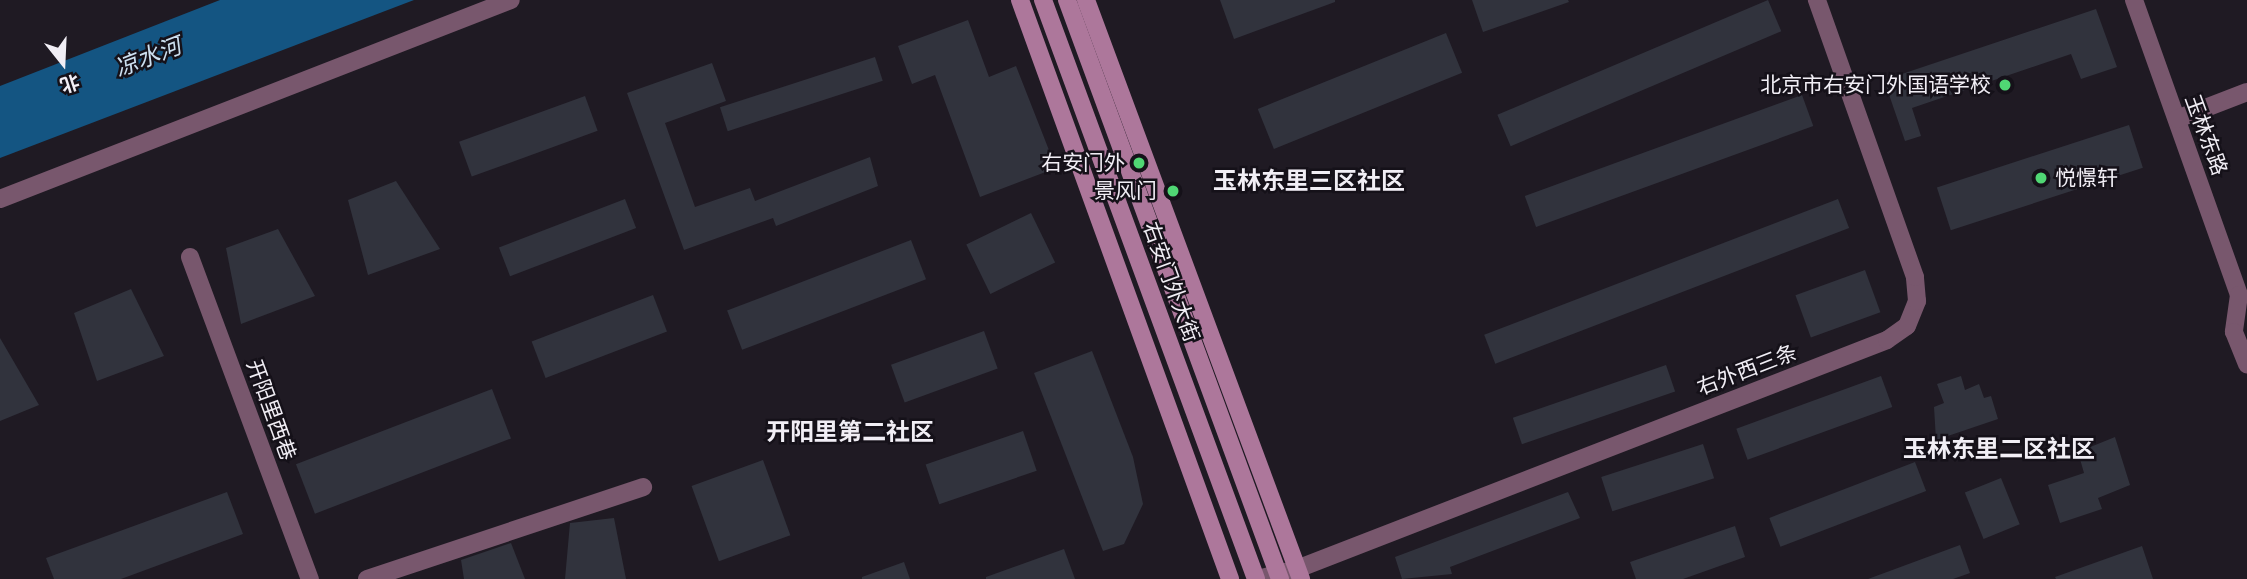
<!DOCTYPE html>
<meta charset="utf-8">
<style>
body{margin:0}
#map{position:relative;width:2247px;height:579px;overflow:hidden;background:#1f1a23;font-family:"DM Sans","Noto Sans SC",sans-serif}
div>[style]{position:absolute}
.water>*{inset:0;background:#145582}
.building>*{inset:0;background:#31333d;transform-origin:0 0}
.street>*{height:18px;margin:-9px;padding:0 9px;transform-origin:9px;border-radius:9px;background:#78576d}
.secondary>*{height:18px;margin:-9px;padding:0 9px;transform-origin:9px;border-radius:9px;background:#ad779b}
.dots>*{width:19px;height:19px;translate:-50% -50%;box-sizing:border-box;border:4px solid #151119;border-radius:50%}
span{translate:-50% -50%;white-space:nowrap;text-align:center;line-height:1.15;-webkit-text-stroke:5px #151119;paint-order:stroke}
.poi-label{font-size:21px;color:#f1eef5}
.right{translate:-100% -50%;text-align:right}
.left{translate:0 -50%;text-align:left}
.street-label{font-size:21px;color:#f1eef5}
.water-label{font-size:23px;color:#cde0f0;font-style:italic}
.quarter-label{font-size:24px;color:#f1eef5;font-weight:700}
.north{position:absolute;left:28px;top:28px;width:70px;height:70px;-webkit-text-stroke:5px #151119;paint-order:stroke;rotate:162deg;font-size:19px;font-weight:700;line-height:28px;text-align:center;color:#f1eef5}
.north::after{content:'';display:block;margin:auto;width:24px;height:32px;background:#f1eef5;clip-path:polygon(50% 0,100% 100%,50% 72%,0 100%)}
</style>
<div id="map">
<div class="water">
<i style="clip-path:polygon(220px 0,414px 0,0 158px,0 86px)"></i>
</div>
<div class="building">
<i style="clip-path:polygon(1220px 0,1335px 0,1335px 2px,1234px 39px)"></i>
<i style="clip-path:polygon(1472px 0,1568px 0,1569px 2px,1483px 32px)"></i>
<i style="left:1768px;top:0;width:34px;height:294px;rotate:67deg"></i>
<i style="clip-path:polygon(2096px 9px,2117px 67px,2081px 79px,2071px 54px,1912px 108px,1921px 136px,1905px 141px,1884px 80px)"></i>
<i style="clip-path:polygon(968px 20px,989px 77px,1016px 66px,1056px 168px,980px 197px,935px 75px,912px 84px,898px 46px)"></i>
<i style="left:1446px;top:33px;width:43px;height:203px;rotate:68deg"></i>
<i style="left:875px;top:57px;width:25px;height:163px;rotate:72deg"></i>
<i style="clip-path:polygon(712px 63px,726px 101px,665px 123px,695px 207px,750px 188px,755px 201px,870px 157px,878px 186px,776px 226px,773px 218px,684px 250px,627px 93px)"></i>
<i style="left:1802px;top:95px;width:33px;height:295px;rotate:70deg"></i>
<i style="left:585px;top:96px;width:37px;height:134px;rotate:70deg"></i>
<i style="left:2129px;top:125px;width:45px;height:202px;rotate:72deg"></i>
<i style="clip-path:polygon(396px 181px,440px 249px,368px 275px,348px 200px)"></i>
<i style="left:625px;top:199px;width:31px;height:135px;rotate:69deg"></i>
<i style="left:1838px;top:199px;width:31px;height:379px;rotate:69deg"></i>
<i style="left:1031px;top:213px;width:55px;height:72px;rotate:64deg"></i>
<i style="clip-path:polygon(278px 229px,315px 296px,241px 324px,226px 248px)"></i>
<i style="left:911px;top:240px;width:42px;height:197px;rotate:69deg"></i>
<i style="left:1865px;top:270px;width:45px;height:74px;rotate:70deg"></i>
<i style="clip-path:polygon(131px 289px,164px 356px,97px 381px,74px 313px)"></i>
<i style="left:653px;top:295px;width:39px;height:130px;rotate:69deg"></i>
<i style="left:984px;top:331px;width:40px;height:99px;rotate:70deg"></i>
<i style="clip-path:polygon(0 338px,39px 405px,0 421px)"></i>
<i style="clip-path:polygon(1092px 351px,1133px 457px,1143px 504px,1124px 544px,1103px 551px,1034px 373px)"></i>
<i style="left:1666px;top:365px;width:28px;height:162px;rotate:71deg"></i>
<i style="left:1881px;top:376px;width:33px;height:154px;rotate:70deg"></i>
<i style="clip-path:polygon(1961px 376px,1965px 390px,1979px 384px,1984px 398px,1991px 396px,1998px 419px,1936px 440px,1934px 407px,1944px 403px,1937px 384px)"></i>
<i style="left:492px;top:389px;width:53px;height:210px;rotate:69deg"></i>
<i style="left:1023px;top:431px;width:42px;height:103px;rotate:71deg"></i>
<i style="clip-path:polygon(2115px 437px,2130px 485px,2098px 498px,2102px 509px,2060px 523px,2048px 485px,2084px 473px,2078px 452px)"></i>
<i style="left:1703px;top:444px;width:36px;height:107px;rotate:72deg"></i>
<i style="left:763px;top:460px;width:80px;height:76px;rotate:70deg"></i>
<i style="left:1915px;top:462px;width:31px;height:156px;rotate:69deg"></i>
<i style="left:2001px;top:478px;width:50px;height:39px;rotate:68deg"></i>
<i style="clip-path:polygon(227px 492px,243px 534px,121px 579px,54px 579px,46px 558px)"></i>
<i style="clip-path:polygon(1568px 492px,1580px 518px,1450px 567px,1452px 574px,1402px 579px,1395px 557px)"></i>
<i style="clip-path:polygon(614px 518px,626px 579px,565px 579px,570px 523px)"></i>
<i style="clip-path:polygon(1735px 526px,1745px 557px,1683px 579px,1636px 579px,1630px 562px)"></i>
<i style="clip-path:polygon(511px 543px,525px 579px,464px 579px,461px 560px)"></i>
<i style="clip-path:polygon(1960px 545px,1970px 573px,1953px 579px,1868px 579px)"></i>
<i style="clip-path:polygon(2142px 546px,2153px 579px,2056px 579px,2055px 577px)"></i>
<i style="clip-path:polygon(1064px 549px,1075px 579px,986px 579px,986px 577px)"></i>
<i style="clip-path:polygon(904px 562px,910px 579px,862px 579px,862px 577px)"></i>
</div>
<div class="street">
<i style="left:2134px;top:0;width:313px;rotate:70.4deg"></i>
<i style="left:2239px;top:295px;width:37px;rotate:98deg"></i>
<i style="left:2234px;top:332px;width:35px;rotate:68deg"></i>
<i style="left:2177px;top:119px;width:75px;rotate:-21.1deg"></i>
<i style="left:0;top:199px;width:548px;rotate:-21.28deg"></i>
<i style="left:190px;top:257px;width:344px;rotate:69.6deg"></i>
<i style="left:367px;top:579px;width:291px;rotate:-18.4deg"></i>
<i style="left:1258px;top:579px;width:40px;rotate:-14.4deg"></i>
<i style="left:1297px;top:569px;width:633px;rotate:-21.21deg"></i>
<i style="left:1887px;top:340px;width:24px;rotate:-35deg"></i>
<i style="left:1907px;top:326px;width:27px;rotate:-68deg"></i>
<i style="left:1917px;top:301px;width:24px;rotate:-95deg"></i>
<i style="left:1915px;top:277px;width:294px;rotate:-109.5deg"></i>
</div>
<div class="secondary">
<i style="left:1020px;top:0;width:616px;rotate:70.06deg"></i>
<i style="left:1043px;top:0;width:617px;rotate:69.8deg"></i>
<i style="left:1067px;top:0;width:617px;rotate:69.8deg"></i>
<i style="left:1086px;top:0;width:618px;rotate:69.63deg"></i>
</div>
<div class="dots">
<i style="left:2005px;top:85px;background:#50d674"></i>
<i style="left:1139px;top:163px;background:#50d674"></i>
<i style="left:2041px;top:178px;background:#50d674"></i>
<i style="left:1173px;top:191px;background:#50d674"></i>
</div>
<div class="poi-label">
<span class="right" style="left:1991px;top:85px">北京市右安门外国语学校</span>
<span class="right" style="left:1125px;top:163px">右安门外</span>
<span class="left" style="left:2055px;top:178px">悦憬轩</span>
<span class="right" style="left:1157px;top:191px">景风门</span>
</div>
<div class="street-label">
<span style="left:2206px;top:135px;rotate:70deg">玉林东路</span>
<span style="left:1171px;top:282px;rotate:70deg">右安门外大街</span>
<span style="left:1747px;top:370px;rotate:-21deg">右外西三条</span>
<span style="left:271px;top:410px;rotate:70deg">开阳里西巷</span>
</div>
<div class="water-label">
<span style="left:148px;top:57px;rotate:-21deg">凉水河</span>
</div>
<div class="quarter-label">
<span style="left:1309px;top:181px">玉林东里三区社区</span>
<span style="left:850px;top:432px">开阳里第二社区</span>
<span style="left:1999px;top:449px">玉林东里二区社区</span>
</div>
<div class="north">北</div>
</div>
